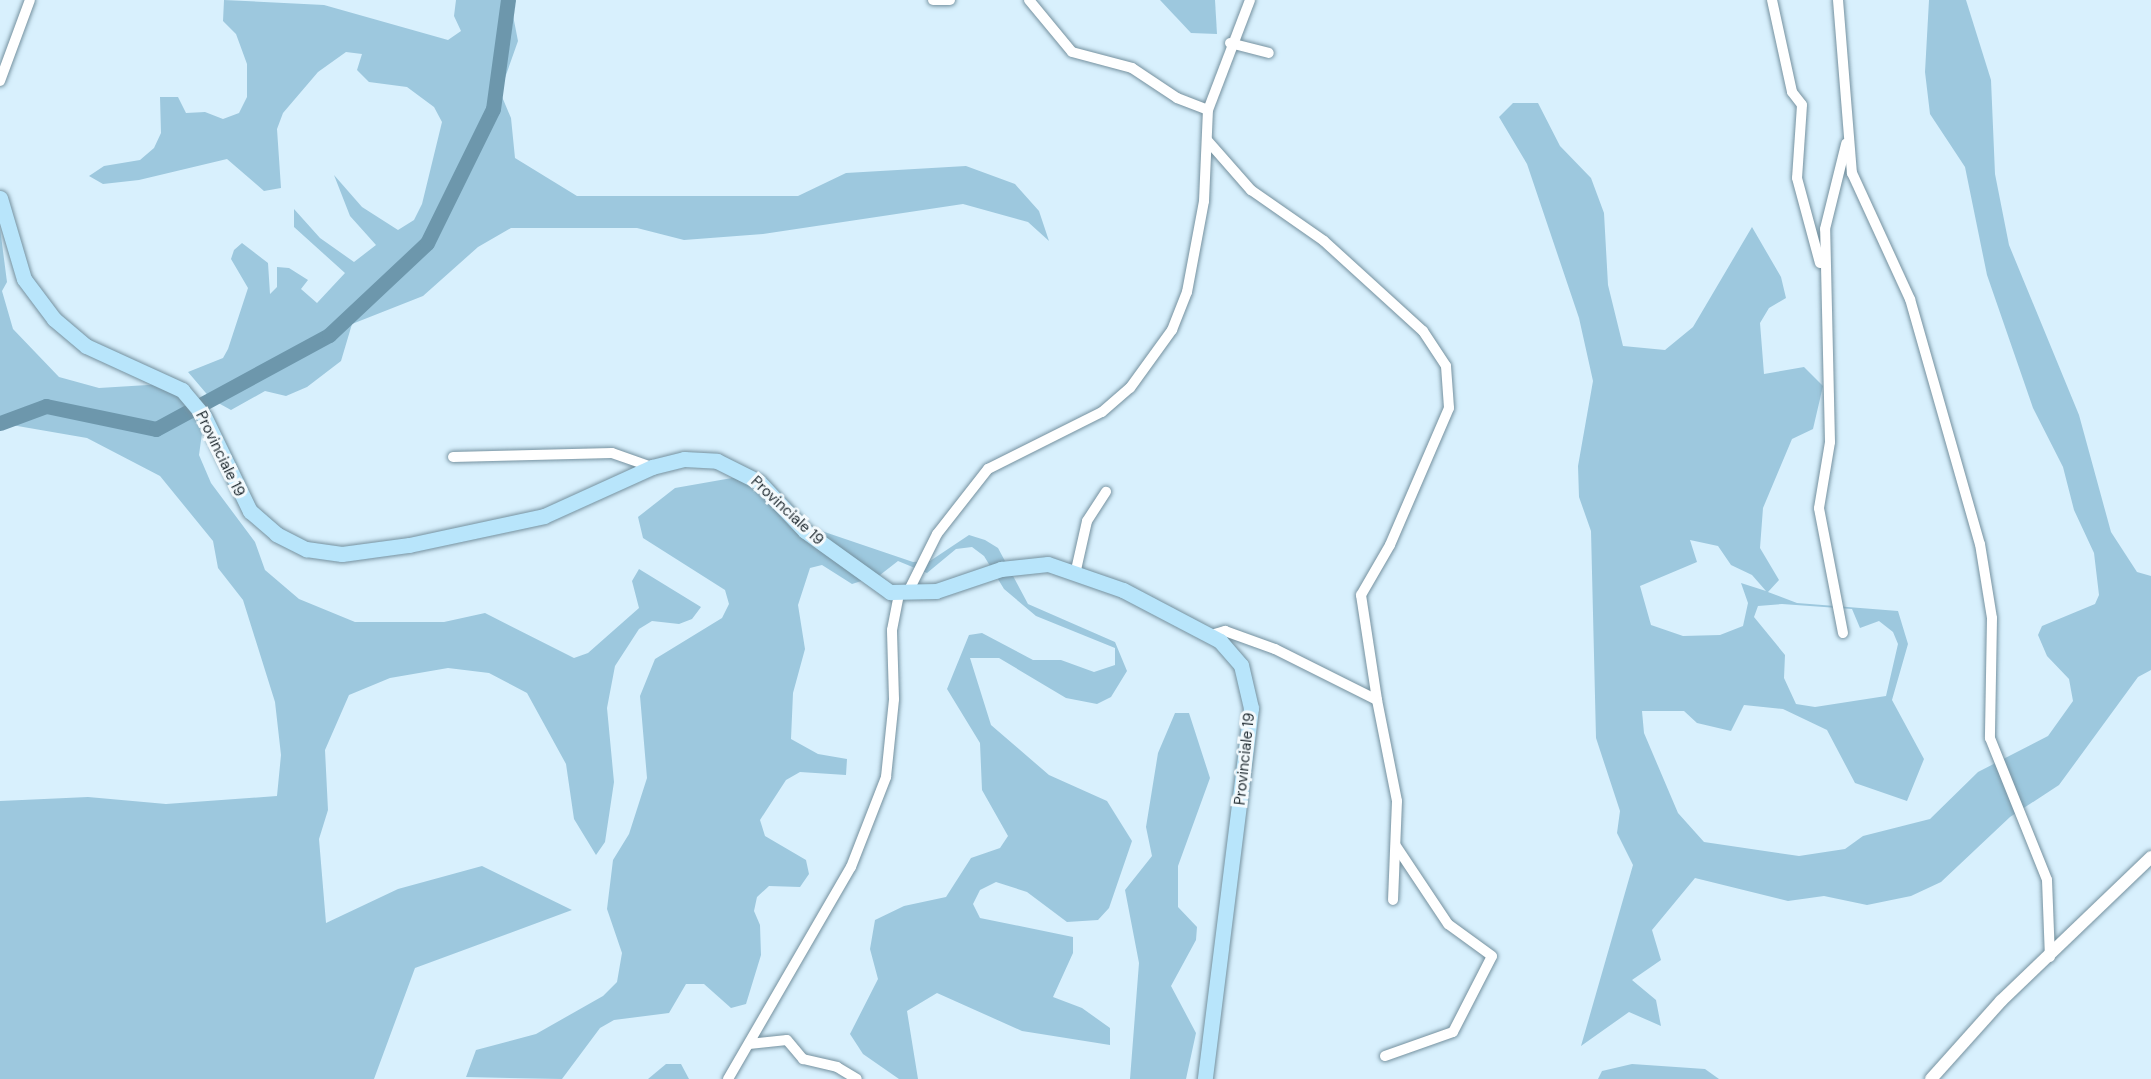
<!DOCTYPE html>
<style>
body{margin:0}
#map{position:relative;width:2151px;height:1079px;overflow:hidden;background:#d8f0fd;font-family:"DM Sans",sans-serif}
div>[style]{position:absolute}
.green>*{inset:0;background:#9dc8de}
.river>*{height:15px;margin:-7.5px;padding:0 7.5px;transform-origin:7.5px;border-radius:7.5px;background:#6d97ac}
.roads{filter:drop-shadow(0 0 2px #75919f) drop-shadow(0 0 2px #75919f)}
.minor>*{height:10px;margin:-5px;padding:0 5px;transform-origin:5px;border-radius:5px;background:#fff}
.tertiary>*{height:12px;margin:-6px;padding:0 6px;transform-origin:6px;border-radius:6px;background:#fff}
.primary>*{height:15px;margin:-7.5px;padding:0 7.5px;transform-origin:7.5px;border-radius:7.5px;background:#b8e5fb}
span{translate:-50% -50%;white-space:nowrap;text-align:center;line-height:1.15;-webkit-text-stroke:6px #f4fafd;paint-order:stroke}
.street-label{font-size:15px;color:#1d282e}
</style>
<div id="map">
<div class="green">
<i style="clip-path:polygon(224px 0,324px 5px,448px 40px,461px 31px,454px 16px,456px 0,510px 0,518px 41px,500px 92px,511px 118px,515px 158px,577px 196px,798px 196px,846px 173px,966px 166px,1015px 184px,1039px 211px,1049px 241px,1028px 222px,963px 204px,763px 234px,684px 240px,637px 228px,511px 228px,478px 247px,423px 296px,352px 324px,341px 361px,307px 387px,286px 396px,265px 391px,231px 410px,211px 399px,188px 372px,223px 358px,228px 349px,248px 288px,231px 259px,234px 250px,242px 243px,268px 263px,270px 294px,277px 287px,277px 267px,289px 268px,308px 280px,301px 289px,317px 303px,345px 273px,294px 227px,294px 209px,320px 238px,354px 262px,376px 245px,350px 216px,334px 175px,362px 207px,398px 230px,414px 220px,422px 204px,442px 122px,434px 107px,407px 87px,369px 82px,357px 70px,362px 54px,346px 52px,318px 72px,283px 113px,277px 129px,281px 188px,264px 191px,227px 159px,139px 180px,103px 184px,89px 176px,104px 166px,140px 160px,154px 148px,161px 133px,160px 97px,178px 97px,186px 113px,205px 112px,223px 119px,239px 113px,247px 97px,247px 64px,236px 34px,223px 21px)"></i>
<i style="clip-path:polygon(1160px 0,1215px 0,1217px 34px,1191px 33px)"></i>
<i style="clip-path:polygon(evenodd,1929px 0,1966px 0,1991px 80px,1995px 174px,2009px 245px,2079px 415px,2111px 532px,2137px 572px,2151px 576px,2151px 670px,2138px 677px,2059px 785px,2010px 817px,1941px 882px,1911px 896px,1867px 905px,1824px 896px,1788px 901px,1695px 878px,1652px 930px,1661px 960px,1632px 980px,1656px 1000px,1661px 1026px,1629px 1012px,1581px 1046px,1633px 865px,1617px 833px,1620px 811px,1596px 738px,1591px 531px,1579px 497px,1578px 466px,1593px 381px,1579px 318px,1527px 164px,1499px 117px,1513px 103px,1538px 103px,1560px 146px,1591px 178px,1604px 213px,1608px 285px,1623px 346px,1665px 350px,1693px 327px,1752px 227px,1781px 277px,1786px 298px,1769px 308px,1760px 323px,1764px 374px,1804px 367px,1823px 386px,1813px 429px,1792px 439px,1763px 508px,1760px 548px,1779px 580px,1768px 592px,1797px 603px,1898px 611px,1908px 644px,1892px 700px,1924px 759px,1907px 801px,1855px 783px,1827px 730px,1783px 709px,1744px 705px,1731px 731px,1697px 723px,1684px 711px,1642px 711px,1644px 733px,1678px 813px,1704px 842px,1799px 856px,1845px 849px,1863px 836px,1930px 819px,1978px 772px,2048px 736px,2073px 701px,2069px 679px,2047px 656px,2038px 635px,2042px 626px,2095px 604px,2099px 595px,2094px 553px,2074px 510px,2063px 467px,2033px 408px,1987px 275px,1965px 167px,1930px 114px,1925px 72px,1929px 0,1690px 540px,1718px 546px,1731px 565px,1752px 575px,1766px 591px,1741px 583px,1748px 603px,1743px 626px,1720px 635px,1683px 636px,1651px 625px,1640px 586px,1697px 562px,1690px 540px,1929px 0,1782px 604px,1852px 609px,1860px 628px,1879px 621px,1893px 632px,1898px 644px,1886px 696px,1815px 707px,1796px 704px,1784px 678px,1785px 655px,1754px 617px,1758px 606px,1782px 604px)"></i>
<i style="clip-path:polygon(0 228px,7px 282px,2px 291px,13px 329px,59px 377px,99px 388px,164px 384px,177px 392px,203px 426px,199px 455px,211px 483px,255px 542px,265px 570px,299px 599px,355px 622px,444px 622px,485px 613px,574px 658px,588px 653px,639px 608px,632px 581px,639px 569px,701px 607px,692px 619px,679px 624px,652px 621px,639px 629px,615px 666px,607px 708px,614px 782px,605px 842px,596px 855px,574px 819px,566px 764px,527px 693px,489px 673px,448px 668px,390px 678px,349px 695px,325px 750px,328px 810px,319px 839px,326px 923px,398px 889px,482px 866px,572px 910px,415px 968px,374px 1079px,0 1079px,0 801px,88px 797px,166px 804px,277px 796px,281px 755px,275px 702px,243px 600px,218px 568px,213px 541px,160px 476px,87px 438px,0 423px)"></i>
<i style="clip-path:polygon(749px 475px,798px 523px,913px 562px,930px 561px,969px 535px,985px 540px,998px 548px,1028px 604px,1115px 642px,1127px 671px,1111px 697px,1097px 704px,1066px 698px,999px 658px,970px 658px,991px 725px,1049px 775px,1107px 801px,1132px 841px,1109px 908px,1098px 920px,1067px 922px,1027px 892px,996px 882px,980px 890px,973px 904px,980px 918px,1073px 937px,1073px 953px,1053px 997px,1082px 1008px,1110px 1028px,1110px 1045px,1022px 1031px,937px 993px,907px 1011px,918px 1079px,899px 1079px,863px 1054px,850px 1034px,878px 979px,870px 949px,875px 920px,904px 906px,946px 897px,971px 858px,1000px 848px,1008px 836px,982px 790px,980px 743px,947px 689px,969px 635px,982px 633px,1033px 660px,1061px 660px,1094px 672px,1115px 665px,1115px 648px,1036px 616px,1004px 589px,984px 556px,972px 547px,956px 549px,927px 573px,898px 561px,880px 575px,852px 584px,822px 565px,810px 568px,798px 605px,805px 649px,793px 693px,791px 739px,818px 754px,847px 759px,846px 775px,800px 772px,786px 780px,760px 820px,765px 836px,806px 860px,809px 874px,800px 887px,769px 886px,757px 897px,754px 911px,760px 925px,761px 955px,746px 1004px,731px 1008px,704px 984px,686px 984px,669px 1013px,614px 1020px,600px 1028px,562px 1079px,466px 1077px,476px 1050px,536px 1034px,603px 996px,617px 982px,622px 953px,607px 909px,613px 860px,629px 834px,647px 778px,640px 696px,655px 659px,722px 618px,729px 604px,725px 590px,643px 538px,638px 517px,675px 488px)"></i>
<i style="clip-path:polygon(1175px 713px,1189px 713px,1210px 778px,1178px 866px,1178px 907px,1197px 927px,1196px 940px,1171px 986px,1196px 1033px,1186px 1079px,1130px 1079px,1139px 963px,1125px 890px,1152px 856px,1146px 827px,1158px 753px)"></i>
<i style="clip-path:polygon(666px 1064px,681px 1064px,689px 1079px,648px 1079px)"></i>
<i style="clip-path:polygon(1632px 1064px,1705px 1069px,1719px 1079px,1598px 1079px,1602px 1071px)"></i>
</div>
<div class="river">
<i style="left:0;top:423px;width:49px;rotate:-20.3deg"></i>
<i style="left:46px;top:406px;width:112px;rotate:11.8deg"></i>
<i style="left:156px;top:429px;width:197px;rotate:-28.5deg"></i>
<i style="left:329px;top:335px;width:134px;rotate:-43.2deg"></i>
<i style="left:427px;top:243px;width:149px;rotate:-63.8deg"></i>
<i style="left:493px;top:109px;width:110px;rotate:-82.2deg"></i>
</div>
<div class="roads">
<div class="minor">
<i style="left:933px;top:0;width:17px"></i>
<i style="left:1029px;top:0;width:67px;rotate:50.4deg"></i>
<i style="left:1072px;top:52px;width:62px;rotate:14.9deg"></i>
<i style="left:1132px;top:68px;width:54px;rotate:33.7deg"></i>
<i style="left:1177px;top:98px;width:33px;rotate:21deg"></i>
<i style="left:1772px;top:0;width:94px;rotate:77.7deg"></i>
<i style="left:1792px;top:92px;width:16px;rotate:52deg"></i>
<i style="left:1802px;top:105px;width:73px;rotate:93.9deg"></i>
<i style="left:1797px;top:178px;width:88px;rotate:74.9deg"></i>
<i style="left:1838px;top:0;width:174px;rotate:85.4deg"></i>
<i style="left:1852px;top:173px;width:139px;rotate:65.3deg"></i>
<i style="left:1910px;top:299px;width:255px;rotate:74.1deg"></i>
<i style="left:1980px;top:544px;width:75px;rotate:80.8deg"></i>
<i style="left:1992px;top:618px;width:120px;rotate:91deg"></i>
<i style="left:1990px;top:738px;width:153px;rotate:68.1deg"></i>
<i style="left:2047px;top:880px;width:77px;rotate:87.8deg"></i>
<i style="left:1230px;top:43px;width:40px;rotate:14.4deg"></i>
<i style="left:0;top:81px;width:86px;rotate:-69.7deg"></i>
<i style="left:1207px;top:140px;width:67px;rotate:48.7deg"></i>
<i style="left:1251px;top:190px;width:89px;rotate:34.9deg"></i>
<i style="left:1324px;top:241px;width:134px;rotate:42.3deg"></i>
<i style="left:1423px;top:331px;width:42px;rotate:56.7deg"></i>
<i style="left:1446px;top:366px;width:42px;rotate:85.9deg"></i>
<i style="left:1449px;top:408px;width:149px;rotate:113.3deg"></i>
<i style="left:1390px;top:545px;width:58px;rotate:120.1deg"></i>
<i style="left:1361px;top:595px;width:106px;rotate:81.3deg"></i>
<i style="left:453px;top:457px;width:159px;rotate:-1.4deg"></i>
<i style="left:612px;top:453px;width:42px;rotate:19.3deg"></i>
<i style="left:1076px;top:570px;width:50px;rotate:-77.3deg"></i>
<i style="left:1087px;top:521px;width:35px;rotate:-57deg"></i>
<i style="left:907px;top:594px;width:67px;rotate:-63.4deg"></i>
<i style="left:937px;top:534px;width:83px;rotate:-51.9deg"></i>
<i style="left:988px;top:469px;width:127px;rotate:-26.6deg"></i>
<i style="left:1102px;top:412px;width:37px;rotate:-41deg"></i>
<i style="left:1130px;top:388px;width:72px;rotate:-54.1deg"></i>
<i style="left:1172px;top:330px;width:41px;rotate:-68.5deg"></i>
<i style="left:1187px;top:292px;width:93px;rotate:-79.4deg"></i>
<i style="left:1204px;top:201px;width:91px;rotate:-87.5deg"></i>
<i style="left:1208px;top:110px;width:118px;rotate:-69.1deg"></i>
<i style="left:1843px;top:633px;width:127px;rotate:-100.9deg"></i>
<i style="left:1819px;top:508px;width:67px;rotate:-80.5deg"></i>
<i style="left:1830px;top:442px;width:213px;rotate:-91.3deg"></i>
<i style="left:1825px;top:229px;width:88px;rotate:-76.1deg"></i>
<i style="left:1211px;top:635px;width:15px;rotate:-16deg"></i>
<i style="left:1225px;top:631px;width:53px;rotate:19.8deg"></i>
<i style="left:1275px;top:649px;width:114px;rotate:26.6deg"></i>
<i style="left:1377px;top:700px;width:103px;rotate:78.8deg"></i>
<i style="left:1397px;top:801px;width:99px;rotate:92.3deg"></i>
<i style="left:749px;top:1044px;width:38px;rotate:-6deg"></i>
<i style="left:787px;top:1040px;width:25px;rotate:50deg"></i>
<i style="left:803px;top:1059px;width:35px;rotate:13deg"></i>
<i style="left:837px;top:1067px;width:23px;rotate:31deg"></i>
<i style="left:1385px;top:1056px;width:72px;rotate:-19.4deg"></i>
<i style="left:1453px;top:1032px;width:85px;rotate:-62.8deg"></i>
<i style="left:1492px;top:956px;width:54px;rotate:-144deg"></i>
<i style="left:1448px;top:924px;width:94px;rotate:-123.7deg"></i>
<i style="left:728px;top:1079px;width:245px;rotate:-59.9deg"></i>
<i style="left:851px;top:867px;width:97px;rotate:-68.7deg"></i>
<i style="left:886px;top:777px;width:78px;rotate:-84.1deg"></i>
<i style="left:894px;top:699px;width:69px;rotate:-91.7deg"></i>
<i style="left:892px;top:630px;width:37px;rotate:-79deg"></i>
</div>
<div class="tertiary">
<i style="left:1931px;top:1079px;width:105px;rotate:-48.1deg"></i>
<i style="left:2001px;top:1001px;width:208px;rotate:-43.8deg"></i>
</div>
<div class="primary">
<i style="left:0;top:198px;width:84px;rotate:73.5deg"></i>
<i style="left:24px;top:279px;width:50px;rotate:53.1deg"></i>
<i style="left:54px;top:319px;width:42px;rotate:40.2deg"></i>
<i style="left:86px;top:346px;width:106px;rotate:24.6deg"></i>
<i style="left:182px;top:390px;width:34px;rotate:50deg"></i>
<i style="left:204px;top:416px;width:106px;rotate:64.2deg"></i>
<i style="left:250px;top:511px;width:35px;rotate:41deg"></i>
<i style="left:276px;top:534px;width:34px;rotate:27deg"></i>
<i style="left:306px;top:549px;width:36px;rotate:8deg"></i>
<i style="left:342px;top:554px;width:68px;rotate:-7.7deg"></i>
<i style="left:409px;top:545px;width:138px;rotate:-12.1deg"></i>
<i style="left:544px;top:516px;width:119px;rotate:-24.4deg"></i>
<i style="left:652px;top:467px;width:33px;rotate:-14deg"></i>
<i style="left:684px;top:459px;width:33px;rotate:3deg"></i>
<i style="left:717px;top:461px;width:47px;rotate:26.6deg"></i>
<i style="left:759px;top:482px;width:67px;rotate:46.8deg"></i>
<i style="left:805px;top:531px;width:105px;rotate:35.7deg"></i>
<i style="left:890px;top:592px;width:46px;rotate:-1.2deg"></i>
<i style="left:936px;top:591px;width:69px;rotate:-18.7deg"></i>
<i style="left:1001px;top:569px;width:47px;rotate:-6.1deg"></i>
<i style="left:1048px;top:564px;width:79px;rotate:19.1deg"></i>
<i style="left:1123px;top:590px;width:110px;rotate:27.7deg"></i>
<i style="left:1220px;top:641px;width:32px;rotate:49deg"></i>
<i style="left:1241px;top:665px;width:44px;rotate:76.9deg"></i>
<i style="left:1251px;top:708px;width:374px;rotate:97.1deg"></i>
</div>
</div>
<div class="street-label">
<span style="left:220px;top:454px;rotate:64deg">Provinciale 19</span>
<span style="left:787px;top:511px;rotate:43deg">Provinciale 19</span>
<span style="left:1245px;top:759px;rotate:-84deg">Provinciale 19</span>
</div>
</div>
